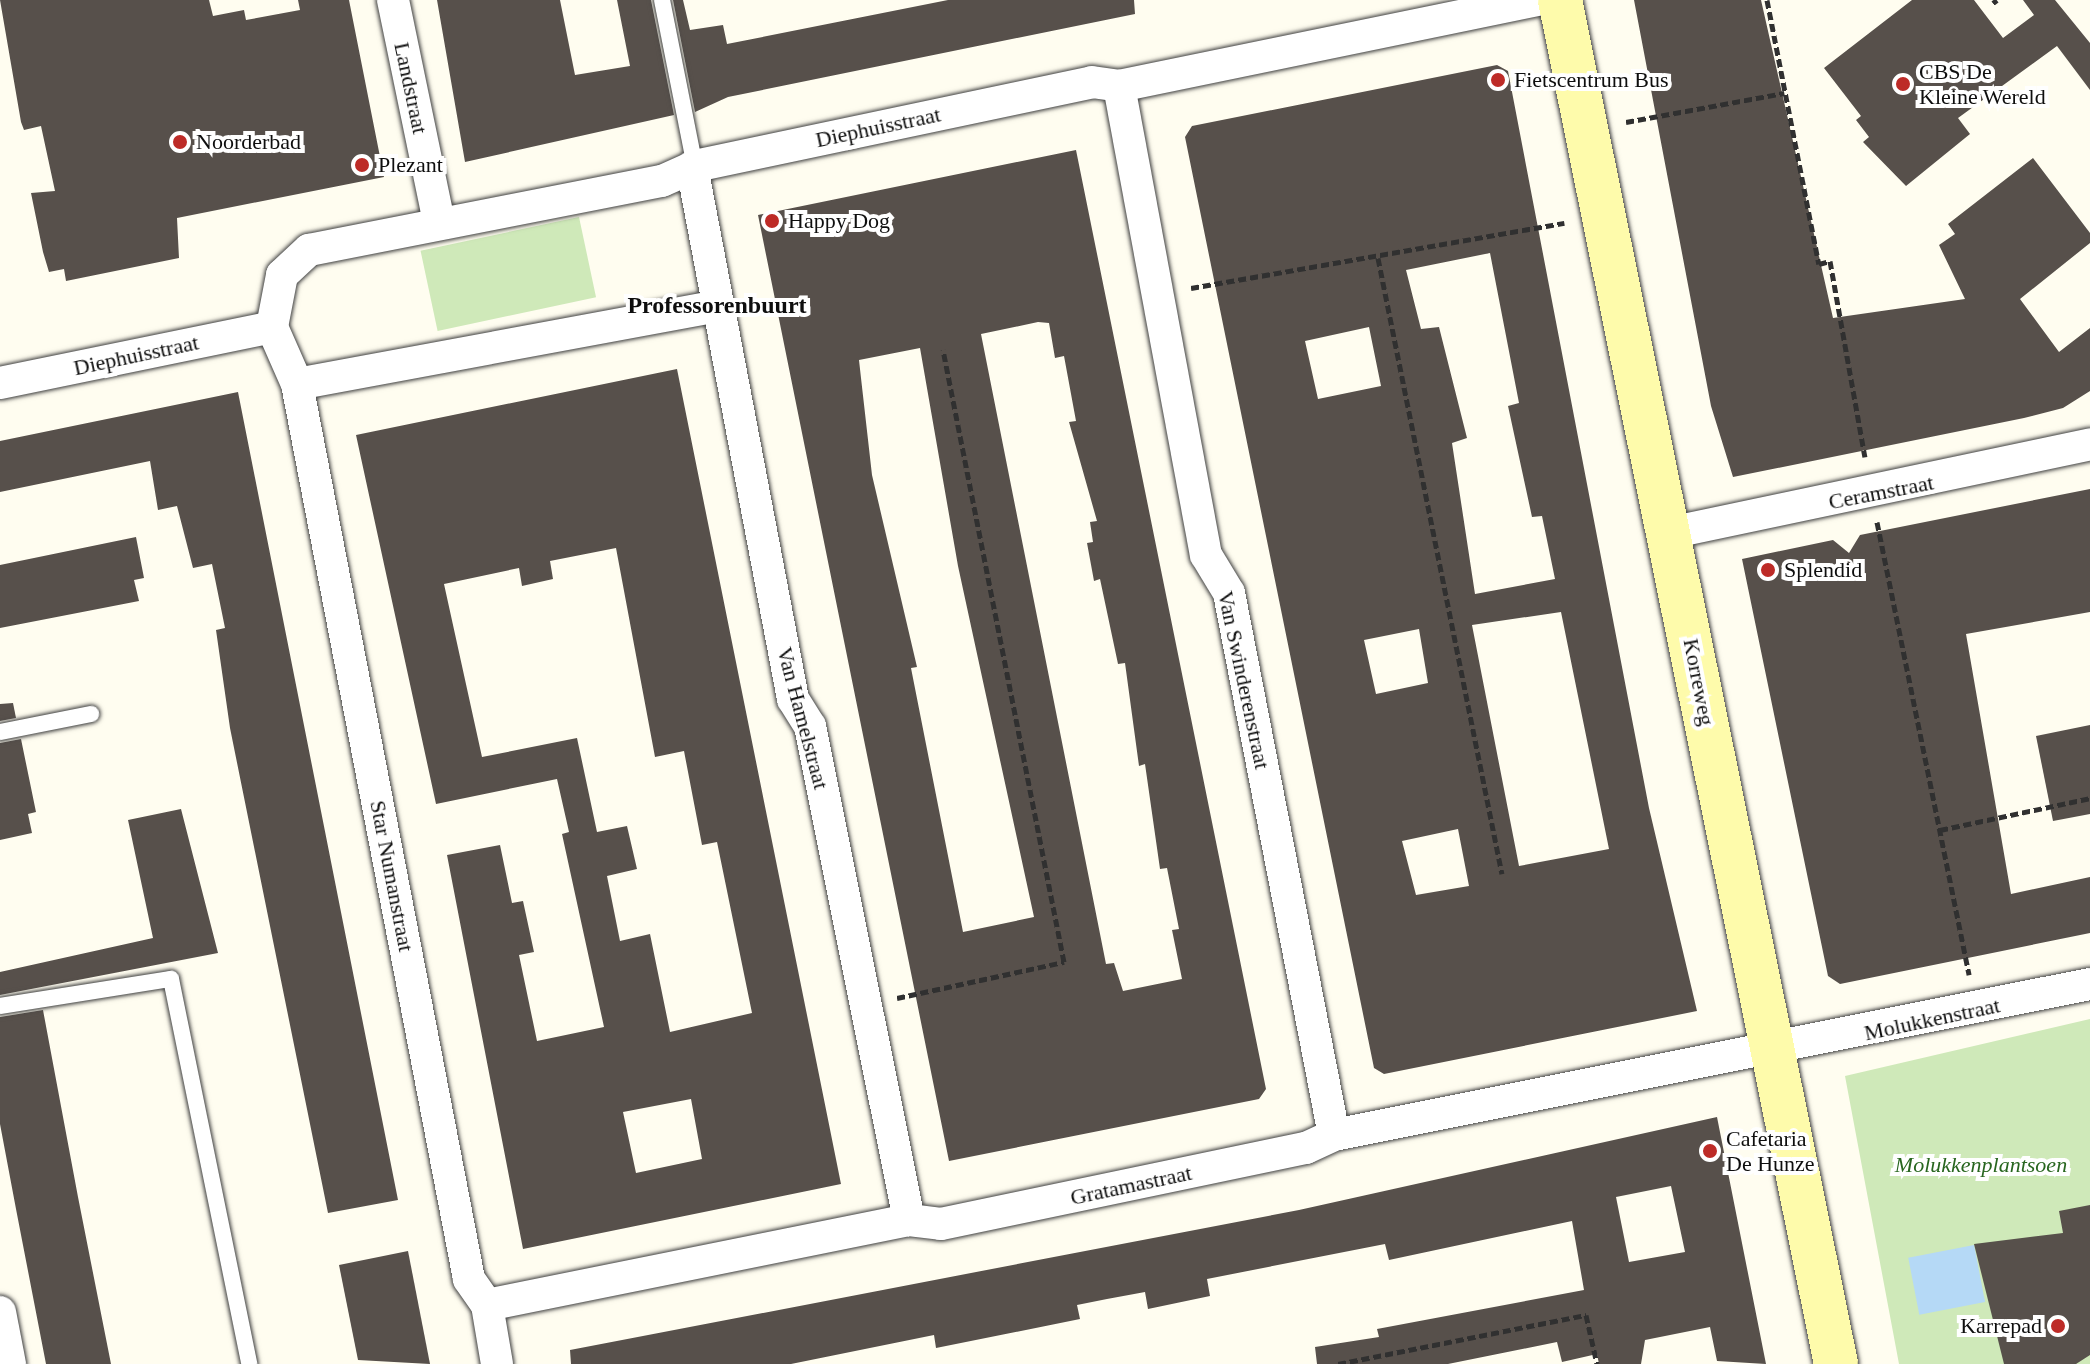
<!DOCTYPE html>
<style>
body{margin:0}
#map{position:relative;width:2090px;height:1364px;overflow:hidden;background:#fffdf0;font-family:Georgia,serif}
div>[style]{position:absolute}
.green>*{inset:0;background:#cfe9b9;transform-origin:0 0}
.water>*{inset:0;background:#b5d9f6;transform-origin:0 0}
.building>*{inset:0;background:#57504b}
.path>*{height:5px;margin-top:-2.5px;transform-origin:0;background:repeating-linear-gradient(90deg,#303030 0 8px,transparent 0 12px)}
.roads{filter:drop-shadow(0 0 2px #414141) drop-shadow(0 0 2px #414141)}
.lane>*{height:16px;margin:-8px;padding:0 8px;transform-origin:8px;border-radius:8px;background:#fff}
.street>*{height:32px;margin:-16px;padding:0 16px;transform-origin:16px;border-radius:16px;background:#fff}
.secondary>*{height:44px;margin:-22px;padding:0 22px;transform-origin:22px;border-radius:22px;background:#fefbab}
.dots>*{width:22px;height:22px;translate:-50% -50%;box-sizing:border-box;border:4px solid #fff;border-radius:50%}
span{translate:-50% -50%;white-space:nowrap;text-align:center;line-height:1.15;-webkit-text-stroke:8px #fff;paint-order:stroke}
.poi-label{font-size:22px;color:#0e0e0e}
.left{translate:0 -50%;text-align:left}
.right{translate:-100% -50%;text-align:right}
.street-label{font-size:22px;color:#0e0e0e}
.park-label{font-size:22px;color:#28661f;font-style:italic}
.neighbourhood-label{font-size:24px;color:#0e0e0e;font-weight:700}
</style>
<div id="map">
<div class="green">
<i style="left:579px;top:217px;width:82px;height:162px;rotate:78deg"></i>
<i style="clip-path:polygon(2090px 1019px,2090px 1364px,1899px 1364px,1845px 1076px)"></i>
</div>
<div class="water">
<i style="left:1974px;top:1245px;width:58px;height:67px;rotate:79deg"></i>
</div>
<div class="building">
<i style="clip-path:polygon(0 0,209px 0,213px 16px,244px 10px,246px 20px,300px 10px,298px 0,349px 0,384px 177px,177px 218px,179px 258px,66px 281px,64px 269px,49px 272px,43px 252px,31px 193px,55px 191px,41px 126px,24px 130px,21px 122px)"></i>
<i style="clip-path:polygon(437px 0,560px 0,575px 75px,630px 66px,617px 0,651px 0,674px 115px,465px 162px)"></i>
<i style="clip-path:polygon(673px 0,683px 0,690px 30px,723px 25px,727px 44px,948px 0,1134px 0,1135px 14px,728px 97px,695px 112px)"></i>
<i style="clip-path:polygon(1634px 0,1761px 0,1833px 318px,1965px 299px,1939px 245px,1955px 234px,1948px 224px,2033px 158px,2090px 233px,2090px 243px,2020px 299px,2059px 352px,2090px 328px,2090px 391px,2063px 408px,2024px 418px,1733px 477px,1711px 406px)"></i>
<i style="clip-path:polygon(1912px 0,1974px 0,2003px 38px,2034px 15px,2023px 0,2055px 0,2090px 43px,2090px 90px,2057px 46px,1958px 118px,1970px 134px,1906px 186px,1863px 142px,1869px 137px,1856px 120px,1861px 116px,1824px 68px)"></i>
<i style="clip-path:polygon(evenodd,1497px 65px,1508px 71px,1649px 808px,1697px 1011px,1384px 1074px,1374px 1068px,1185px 137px,1192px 126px,1497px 65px,1490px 253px,1519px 403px,1508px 406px,1532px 517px,1542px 516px,1555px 579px,1475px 594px,1452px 443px,1467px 438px,1439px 327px,1421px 329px,1406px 270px,1490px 253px,1497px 65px,1369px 327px,1381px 386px,1318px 399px,1305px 341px,1369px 327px,1497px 65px,1561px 612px,1609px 849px,1519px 866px,1472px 625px,1561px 612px,1497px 65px,1419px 629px,1428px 683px,1376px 694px,1364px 640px,1419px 629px,1497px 65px,1458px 829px,1469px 886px,1416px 895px,1402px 841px,1458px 829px)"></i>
<i style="clip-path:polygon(evenodd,1076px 150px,1266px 1089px,1259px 1099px,949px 1161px,758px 215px,1076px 150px,1038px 322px,1049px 323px,1055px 358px,1064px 356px,1076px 421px,1069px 422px,1097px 521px,1090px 522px,1093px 542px,1087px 543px,1094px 581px,1100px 579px,1118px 664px,1125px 663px,1139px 766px,1145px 764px,1160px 869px,1167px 868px,1179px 929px,1172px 930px,1182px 979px,1123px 991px,1114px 963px,1106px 964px,981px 334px,1038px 322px,1076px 150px,920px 348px,958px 566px,1034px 917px,963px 932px,911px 668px,917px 667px,872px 475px,861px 378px,859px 360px,920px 348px)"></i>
<i style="clip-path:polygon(evenodd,677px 369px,841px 1184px,523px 1249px,447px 855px,500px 845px,512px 903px,523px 901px,534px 952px,519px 955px,537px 1041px,604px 1027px,562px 834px,569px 832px,557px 779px,436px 804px,356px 435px,677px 369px,616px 548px,655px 757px,684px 751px,702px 845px,717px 842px,752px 1013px,670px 1032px,650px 934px,620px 941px,607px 876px,637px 869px,627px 826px,597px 832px,577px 738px,482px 757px,444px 584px,519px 568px,522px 586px,553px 579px,550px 561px,616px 548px,677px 369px,691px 1099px,702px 1159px,636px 1173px,623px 1112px,691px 1099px)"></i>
<i style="clip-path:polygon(238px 392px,398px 1200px,328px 1213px,230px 728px,216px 630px,225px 628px,212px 564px,193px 568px,177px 506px,158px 510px,150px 461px,0 492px,0 441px)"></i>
<i style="clip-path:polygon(2090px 489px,2090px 612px,1966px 634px,2011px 894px,2090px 877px,2090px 933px,1840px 984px,1828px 976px,1742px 559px,1833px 540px,1849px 553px,1860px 535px)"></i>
<i style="clip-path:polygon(136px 537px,144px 578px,134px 580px,139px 601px,0 628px,0 565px)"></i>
<i style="clip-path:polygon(13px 703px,16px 718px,0 721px,0 704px)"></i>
<i style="clip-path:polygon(2090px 725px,2090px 814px,2053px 821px,2036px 736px)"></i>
<i style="clip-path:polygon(21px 739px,36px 812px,28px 814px,32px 833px,0 840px,0 743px)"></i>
<i style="clip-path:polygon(181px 809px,218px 953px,0 995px,0 972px,153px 938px,128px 820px)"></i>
<i style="clip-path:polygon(43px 1010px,78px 1197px,111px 1364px,46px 1364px,16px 1209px,0 1124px,0 1017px)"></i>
<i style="clip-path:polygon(evenodd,1717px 1117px,1766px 1364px,1717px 1361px,1710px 1327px,1645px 1340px,1641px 1364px,1599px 1364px,1597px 1354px,1562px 1362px,1557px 1342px,1448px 1364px,1317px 1364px,1315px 1347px,1379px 1337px,1377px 1329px,1584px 1290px,1572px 1221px,1389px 1260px,1385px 1244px,1207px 1279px,1210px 1296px,1148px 1309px,1145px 1292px,1107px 1299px,1077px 1305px,1080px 1319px,936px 1348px,934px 1335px,791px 1364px,571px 1364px,570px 1350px,1299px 1210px,1717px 1117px,1671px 1186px,1685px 1252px,1629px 1262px,1616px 1197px,1671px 1186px)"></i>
<i style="clip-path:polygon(2090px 1205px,2090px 1355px,2076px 1364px,2004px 1364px,1974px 1244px,2063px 1233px,2059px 1211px)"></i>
<i style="clip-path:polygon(408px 1251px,430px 1364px,358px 1360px,339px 1265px)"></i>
</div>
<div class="path">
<i style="left:1767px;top:0;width:269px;rotate:78.9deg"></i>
<i style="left:1819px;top:264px;width:11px;rotate:-15deg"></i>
<i style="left:1830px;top:261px;width:199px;rotate:79.9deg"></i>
<i style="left:1993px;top:3px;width:5px;rotate:-37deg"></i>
<i style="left:1626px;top:122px;width:161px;rotate:-10.4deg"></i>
<i style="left:1378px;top:258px;width:628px;rotate:78.62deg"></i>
<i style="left:1191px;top:288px;width:379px;rotate:-9.9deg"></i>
<i style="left:1877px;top:522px;width:462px;rotate:78.5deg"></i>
<i style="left:1940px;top:830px;width:153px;rotate:-12deg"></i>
<i style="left:897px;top:998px;width:171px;rotate:-12.2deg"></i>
<i style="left:1064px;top:962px;width:624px;rotate:-101.18deg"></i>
<i style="left:1338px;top:1364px;width:253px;rotate:-11.2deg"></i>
<i style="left:1586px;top:1315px;width:50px;rotate:77.3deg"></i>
</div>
<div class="roads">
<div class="lane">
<i style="left:662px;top:0;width:169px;rotate:78.8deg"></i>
<i style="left:0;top:732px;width:93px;rotate:-11.2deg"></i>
<i style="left:0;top:1006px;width:173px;rotate:-9deg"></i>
<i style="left:171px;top:979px;width:393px;rotate:78.5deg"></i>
</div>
<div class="street">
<i style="left:393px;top:0;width:227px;rotate:78.3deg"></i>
<i style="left:1119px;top:86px;width:477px;rotate:79.5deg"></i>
<i style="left:1206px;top:555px;width:44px;rotate:58.8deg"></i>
<i style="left:1229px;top:593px;width:552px;rotate:79.04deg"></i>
<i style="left:692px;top:167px;width:542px;rotate:79.25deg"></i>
<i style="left:793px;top:699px;width:32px;rotate:58deg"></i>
<i style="left:810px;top:726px;width:504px;rotate:78.67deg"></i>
<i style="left:0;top:383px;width:278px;rotate:-11.6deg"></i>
<i style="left:297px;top:384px;width:427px;rotate:-10.5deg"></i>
<i style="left:1669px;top:533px;width:430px;rotate:-11.9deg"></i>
<i style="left:487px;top:1305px;width:430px;rotate:-11.4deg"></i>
<i style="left:909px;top:1220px;width:32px;rotate:7deg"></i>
<i style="left:941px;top:1224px;width:373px;rotate:-11.8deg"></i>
<i style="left:1306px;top:1148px;width:31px;rotate:-25deg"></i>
<i style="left:1334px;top:1135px;width:771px;rotate:-11.3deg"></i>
<i style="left:0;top:1312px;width:53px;rotate:79.1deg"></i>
<i style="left:497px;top:1364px;width:60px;rotate:-99.6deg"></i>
<i style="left:487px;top:1305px;width:32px;rotate:-125deg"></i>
<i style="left:469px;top:1279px;width:911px;rotate:-100.88deg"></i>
<i style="left:297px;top:384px;width:62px;rotate:-113.7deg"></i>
<i style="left:272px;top:327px;width:53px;rotate:-79.1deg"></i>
<i style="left:282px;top:275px;width:37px;rotate:-43deg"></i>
<i style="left:309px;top:250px;width:360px;rotate:-11.1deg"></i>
<i style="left:662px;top:181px;width:36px;rotate:-24deg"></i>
<i style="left:695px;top:166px;width:406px;rotate:-11.9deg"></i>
<i style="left:1092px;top:82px;width:27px;rotate:8deg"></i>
<i style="left:1119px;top:86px;width:427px;rotate:-11.6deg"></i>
</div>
<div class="secondary">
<i style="left:1560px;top:0;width:1392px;rotate:78.56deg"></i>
</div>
</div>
<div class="dots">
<i style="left:1498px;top:80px;background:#bd2b27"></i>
<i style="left:1903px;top:84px;background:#bd2b27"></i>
<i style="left:180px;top:142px;background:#bd2b27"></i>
<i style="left:362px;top:165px;background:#bd2b27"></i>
<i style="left:772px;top:221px;background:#bd2b27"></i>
<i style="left:1768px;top:570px;background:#bd2b27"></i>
<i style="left:1710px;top:1151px;background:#bd2b27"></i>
<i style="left:2058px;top:1326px;background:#bd2b27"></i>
</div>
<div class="poi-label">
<span class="left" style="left:1919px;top:84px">CBS De<br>Kleine Wereld</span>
<span class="left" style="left:1514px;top:80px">Fietscentrum Bus</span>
<span class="left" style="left:196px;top:142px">Noorderbad</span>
<span class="left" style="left:378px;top:165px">Plezant</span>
<span class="left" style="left:788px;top:221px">Happy Dog</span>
<span class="left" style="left:1784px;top:570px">Splendid</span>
<span class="left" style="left:1726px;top:1151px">Cafetaria<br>De Hunze</span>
<span class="right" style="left:2042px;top:1326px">Karrepad</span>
</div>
<div class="street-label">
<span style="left:411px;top:88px;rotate:78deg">Landstraat</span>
<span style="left:878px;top:127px;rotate:-12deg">Diephuisstraat</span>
<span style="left:136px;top:355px;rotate:-12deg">Diephuisstraat</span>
<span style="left:1881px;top:492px;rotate:-11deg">Ceramstraat</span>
<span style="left:1244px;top:680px;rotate:78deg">Van Swinderenstraat</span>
<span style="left:1699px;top:682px;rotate:79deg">Korreweg</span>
<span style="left:803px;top:718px;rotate:75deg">Van Hamelstraat</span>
<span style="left:392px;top:876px;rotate:79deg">Star Numanstraat</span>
<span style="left:1932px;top:1019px;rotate:-12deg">Molukkenstraat</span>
<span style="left:1131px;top:1185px;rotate:-12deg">Gratamastraat</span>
</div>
<div class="park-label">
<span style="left:1981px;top:1165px">Molukkenplantsoen</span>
</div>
<div class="neighbourhood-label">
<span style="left:717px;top:306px">Professorenbuurt</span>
</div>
</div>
